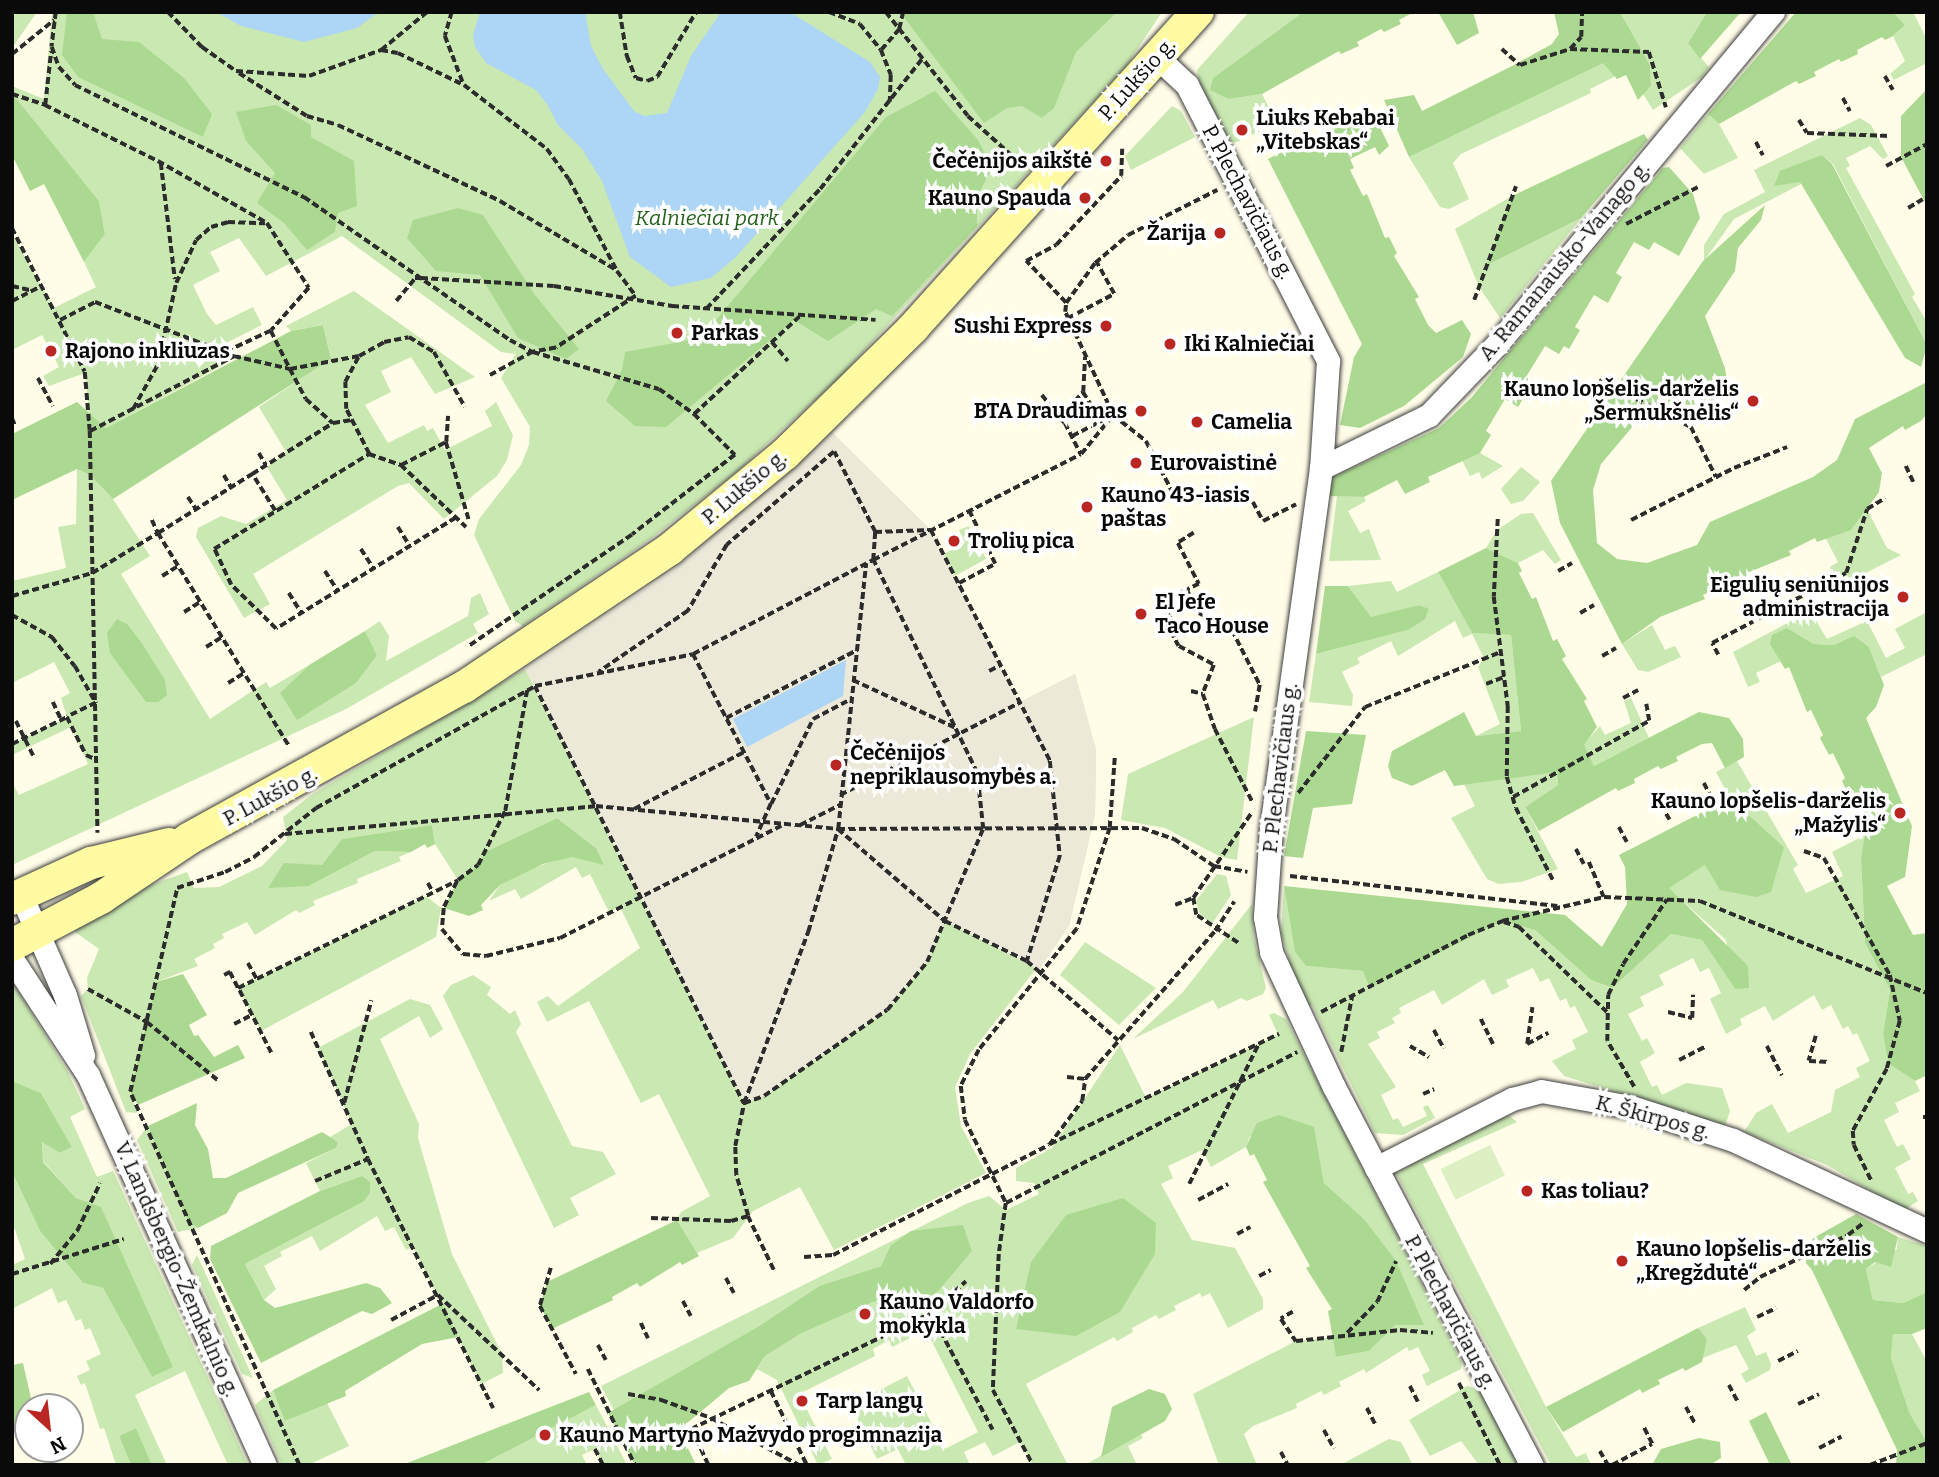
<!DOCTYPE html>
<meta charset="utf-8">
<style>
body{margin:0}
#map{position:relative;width:1939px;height:1477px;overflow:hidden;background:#fffce7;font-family:Bitter,serif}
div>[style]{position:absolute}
.green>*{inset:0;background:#cae8b2}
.forest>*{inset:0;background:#acd991}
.pitch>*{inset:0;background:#ddf0c4;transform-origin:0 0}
.plaza>*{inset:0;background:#ede9d9}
.water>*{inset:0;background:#acd5f6}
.path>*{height:3.5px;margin-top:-1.75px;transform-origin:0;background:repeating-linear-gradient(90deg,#2c2c2c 0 7px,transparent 0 10.5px)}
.roads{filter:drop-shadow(0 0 2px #3d3d3d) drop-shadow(0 0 2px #3d3d3d)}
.minor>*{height:23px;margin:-11.5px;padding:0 11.5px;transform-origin:11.5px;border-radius:11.5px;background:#fff}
.secondary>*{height:32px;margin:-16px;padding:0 16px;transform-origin:16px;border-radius:16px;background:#fffba2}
.dots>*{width:19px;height:19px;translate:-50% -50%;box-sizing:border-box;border:4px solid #fff;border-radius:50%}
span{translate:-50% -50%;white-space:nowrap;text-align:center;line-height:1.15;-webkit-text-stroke:7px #fff;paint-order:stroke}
.street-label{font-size:21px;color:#0a0a0a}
.poi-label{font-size:21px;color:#0a0a0a;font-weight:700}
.left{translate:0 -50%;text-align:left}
.right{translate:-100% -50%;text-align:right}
.park-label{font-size:21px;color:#25611b;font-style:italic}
.frame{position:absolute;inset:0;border:14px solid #0a0a0a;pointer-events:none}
.north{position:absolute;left:14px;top:1393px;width:70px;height:70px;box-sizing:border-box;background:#fff;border:2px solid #9d9d9d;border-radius:50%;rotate:153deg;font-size:19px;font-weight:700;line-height:28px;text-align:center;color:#0a0a0a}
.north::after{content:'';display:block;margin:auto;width:24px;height:32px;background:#ba2622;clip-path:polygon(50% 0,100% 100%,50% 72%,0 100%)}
</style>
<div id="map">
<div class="green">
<i style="clip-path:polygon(12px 12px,37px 12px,12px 48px)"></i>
<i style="clip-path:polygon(52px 12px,1162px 12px,1126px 66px,838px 379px,735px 473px,649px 540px,523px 626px,515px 621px,474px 535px,479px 519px,521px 465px,529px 445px,530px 427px,501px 378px,516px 354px,501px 352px,342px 236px,266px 276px,239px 238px,210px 252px,220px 271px,193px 285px,207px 314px,216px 325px,253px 307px,262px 325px,216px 348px,225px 364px,106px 428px,89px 413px,85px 373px,49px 386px,43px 376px,59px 367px,42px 335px,12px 350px,12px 234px,54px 308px,96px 287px,84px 262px,105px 234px,99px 201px,12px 96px,12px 86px,44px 99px)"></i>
<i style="clip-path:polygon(1249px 12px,1303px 12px,1213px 78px,1229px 99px,1262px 94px,1277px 123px,1252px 135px,1244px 120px,1232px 126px,1240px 141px,1232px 143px,1200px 87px,1197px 70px)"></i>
<i style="clip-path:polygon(1620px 12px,1707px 12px,1688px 43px,1709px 67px,1702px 77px,1653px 110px,1643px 94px,1651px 86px,1650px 65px)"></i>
<i style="clip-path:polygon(1893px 12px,1913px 12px,1927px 40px,1927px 63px,1894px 80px,1890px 74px,1905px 61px,1893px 36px,1905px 25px)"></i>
<i style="clip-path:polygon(1603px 62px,1616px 76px,1590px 89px,1591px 93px,1461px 154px,1453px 163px,1469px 199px,1449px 209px,1440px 207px,1409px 157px)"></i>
<i style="clip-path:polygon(1172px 106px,1181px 111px,1195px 137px,1131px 170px,1125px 156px)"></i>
<i style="clip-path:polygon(1708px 114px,1719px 124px,1738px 158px,1704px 174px,1680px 148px)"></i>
<i style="clip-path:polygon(1860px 118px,1871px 125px,1888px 156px,1883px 159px,1870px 146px,1846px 158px,1850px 166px,1846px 168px,1915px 294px,1912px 297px,1927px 322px,1927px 345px,1833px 164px,1822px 155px,1801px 184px,1734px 219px,1704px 261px,1704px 245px,1724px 214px,1765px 192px,1754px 170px)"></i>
<i style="clip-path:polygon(1512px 196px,1488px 264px,1581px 218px,1500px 318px,1479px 287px,1455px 229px)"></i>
<i style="clip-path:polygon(354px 291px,475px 377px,435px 394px,411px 357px,381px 371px,391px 392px,365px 405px,388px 443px,424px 425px,427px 431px,433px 428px,445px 450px,492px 426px,485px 411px,496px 402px,513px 435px,507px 460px,497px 476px,444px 519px,409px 483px,398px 486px,253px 574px,270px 604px,244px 618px,196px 537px,198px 528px,221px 516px,246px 524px,287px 500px,267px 467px,286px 452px,259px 407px,331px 358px,323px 325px,291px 331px,286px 326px)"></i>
<i style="clip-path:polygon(1480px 453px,1503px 466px,1482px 479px,1479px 472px,1470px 476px,1462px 460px)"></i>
<i style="clip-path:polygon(1521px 467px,1540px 482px,1523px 501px,1511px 504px,1501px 489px)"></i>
<i style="clip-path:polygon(77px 469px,90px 475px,113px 499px,150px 556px,121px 574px,210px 719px,266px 682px,270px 688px,309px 665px,280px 693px,377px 655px,365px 631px,380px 621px,389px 636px,386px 661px,468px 616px,471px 598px,480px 593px,489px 614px,473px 624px,478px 633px,346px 709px,12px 865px,12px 782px,19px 795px,88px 764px,71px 727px,12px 755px,12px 744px,67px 717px,61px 698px,70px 693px,54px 662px,12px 683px,12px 581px,66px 568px,58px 527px,76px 524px)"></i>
<i style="clip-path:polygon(1337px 496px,1364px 497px,1366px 501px,1348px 511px,1360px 533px,1369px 529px,1381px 560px,1329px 561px)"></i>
<i style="clip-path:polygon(1867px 509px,1887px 548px,1901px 555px,1850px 581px,1846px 573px,1836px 579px,1830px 567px,1838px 562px,1825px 537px,1851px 529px)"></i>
<i style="clip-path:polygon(1533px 513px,1561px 560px,1555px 564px,1543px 550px,1518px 563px,1486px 548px,1497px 530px,1521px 514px)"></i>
<i style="clip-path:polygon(969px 526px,986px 559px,951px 578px,1017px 704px,1075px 674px,1096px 750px,1095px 814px,1069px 926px,970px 1054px,955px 1087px,961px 1126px,986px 1173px,834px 1250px,800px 1187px,753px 1211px,733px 1238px,697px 1253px,677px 1220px,681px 1212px,710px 1196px,659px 1094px,641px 1103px,589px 1001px,547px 1022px,537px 1002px,548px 996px,558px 1006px,640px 948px,620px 907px,609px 912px,590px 874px,582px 878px,576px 867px,521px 899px,515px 889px,489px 901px,500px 885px,523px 871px,596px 848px,557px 818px,485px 852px,478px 865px,458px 880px,435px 844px,432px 825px,342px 839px,309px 886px,375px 851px,411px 852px,399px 857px,401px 861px,357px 879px,358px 883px,313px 901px,315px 905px,299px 913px,296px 910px,255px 935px,247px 922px,222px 934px,224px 938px,213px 944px,215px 948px,194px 959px,198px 966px,156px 982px,130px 1092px,137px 1113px,126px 1112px,81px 996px,88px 989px,87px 978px,99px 949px,75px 932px,77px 927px,139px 889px,187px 872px,194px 888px,219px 887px,262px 866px,287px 840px,283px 817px,311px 795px,525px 669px,540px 695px,938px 557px,965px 543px,959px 530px)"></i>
<i style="clip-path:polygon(1438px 572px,1472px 633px,1511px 635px,1521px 731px,1476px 736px,1500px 724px,1478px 667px,1484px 658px,1472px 634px,1463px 638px,1455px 621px,1398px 656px,1391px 641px,1357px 658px,1360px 663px,1342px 672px,1353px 695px,1352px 706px,1309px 702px,1316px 654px,1408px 630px,1429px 610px,1419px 605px,1371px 618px,1348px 586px,1391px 581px,1397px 592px)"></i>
<i style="clip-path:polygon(1810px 611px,1827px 639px,1867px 621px,1886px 658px,1905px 648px,1895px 629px,1927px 612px,1927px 654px,1881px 677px,1869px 647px,1854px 637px,1834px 645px,1814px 644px,1787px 628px,1781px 661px,1756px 673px,1760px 682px,1748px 687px,1733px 652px)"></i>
<i style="clip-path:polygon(1652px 625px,1665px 650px,1675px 646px,1681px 657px,1648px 672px,1638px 670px,1622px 644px)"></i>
<i style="clip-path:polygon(1631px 698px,1649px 738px,1594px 766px,1583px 745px,1600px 726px,1605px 735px,1631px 723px,1624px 701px)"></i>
<i style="clip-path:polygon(1254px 717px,1237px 860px,1221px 857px,1165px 828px,1121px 820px,1128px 774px)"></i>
<i style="clip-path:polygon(1737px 761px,1798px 865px,1793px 869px,1806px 893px,1843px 876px,1832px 852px,1869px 833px,1861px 859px,1865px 943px,1890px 990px,1883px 1034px,1888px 1062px,1915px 1081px,1920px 1091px,1895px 1103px,1899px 1112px,1884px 1120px,1897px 1147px,1903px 1144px,1911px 1159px,1895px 1168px,1908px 1194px,1913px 1192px,1918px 1201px,1904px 1210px,1827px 1165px,1744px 1132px,1756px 1113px,1772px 1104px,1788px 1133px,1831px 1112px,1835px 1090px,1860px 1077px,1856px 1068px,1870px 1061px,1857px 1033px,1853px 1035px,1848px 1026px,1843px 1029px,1831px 1005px,1822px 1010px,1814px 995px,1773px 1021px,1765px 1006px,1740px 1019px,1742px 1025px,1726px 1034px,1710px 999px,1721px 993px,1709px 968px,1700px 972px,1693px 958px,1659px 975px,1664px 985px,1640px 997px,1644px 1006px,1628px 1014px,1642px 1041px,1647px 1038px,1655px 1053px,1640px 1062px,1652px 1087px,1657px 1085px,1662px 1095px,1686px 1083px,1722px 1088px,1730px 1111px,1725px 1126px,1564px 1076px,1552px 1061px,1576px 1049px,1572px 1040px,1588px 1032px,1575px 1006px,1570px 1008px,1566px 998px,1560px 1001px,1549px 978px,1540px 982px,1533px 968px,1506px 980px,1509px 987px,1492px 995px,1484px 979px,1442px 1005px,1434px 990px,1399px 1008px,1401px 1013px,1392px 1018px,1395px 1023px,1377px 1032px,1380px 1038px,1368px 1044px,1396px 1087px,1381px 1095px,1393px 1120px,1398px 1118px,1403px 1127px,1427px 1116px,1423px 1107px,1428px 1105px,1435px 1118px,1403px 1135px,1375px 1133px,1312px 1005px,1306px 1007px,1297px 986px,1281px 933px,1284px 886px,1295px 951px,1306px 966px,1363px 971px,1502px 921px,1535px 930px,1591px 980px,1611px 988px,1671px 934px,1702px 940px,1735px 989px,1726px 940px,1668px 888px,1705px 865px,1784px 847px,1730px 798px,1716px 772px)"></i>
<i style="clip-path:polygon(1557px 772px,1558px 785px,1525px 807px,1558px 869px,1521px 882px,1499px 884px,1487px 879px,1451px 818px,1475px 806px,1463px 782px)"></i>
<i style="clip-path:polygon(1217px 874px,1226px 876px,1231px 895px,1212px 924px,1200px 914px,1196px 901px)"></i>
<i style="clip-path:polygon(426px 896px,441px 908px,436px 937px,261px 1031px,238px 988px)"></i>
<i style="clip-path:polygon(1252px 904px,1254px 938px,1266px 988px,1263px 994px,1247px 1001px,1241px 998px,1218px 1009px,1213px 1000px,1133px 1039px,1183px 992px)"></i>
<i style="clip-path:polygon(1085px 942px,1156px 988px,1119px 1025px,1060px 975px)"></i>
<i style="clip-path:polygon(473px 975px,491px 987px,487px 995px,510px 1014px,515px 1010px,521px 1024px,516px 1032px,572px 1146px,603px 1152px,616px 1174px,570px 1198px,579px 1215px,554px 1228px,443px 996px,451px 985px)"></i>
<i style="clip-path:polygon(12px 981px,68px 1072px,85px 1109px,70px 1117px,97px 1177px,113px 1171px,248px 1465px,228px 1465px,185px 1371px,135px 1395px,167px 1465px,152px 1465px,136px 1428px,119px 1436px,131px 1465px,116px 1465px,104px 1428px,100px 1429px,85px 1383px,81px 1385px,77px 1376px,90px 1370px,86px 1361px,101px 1354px,90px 1328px,85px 1330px,81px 1319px,76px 1321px,66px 1300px,58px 1303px,52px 1288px,12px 1309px,12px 1265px,25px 1259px,12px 1221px,12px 1172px,40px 1231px,83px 1283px,103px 1288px,152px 1377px,172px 1367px,101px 1208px,76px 1198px,43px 1161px,42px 1141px,60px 1153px,72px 1147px,41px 1093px,12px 1081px)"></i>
<i style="clip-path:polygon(410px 999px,430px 1005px,443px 1029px,430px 1038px,419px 1016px,380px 1039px,419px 1124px,418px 1138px,452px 1254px,502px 1354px,503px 1373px,481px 1384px,413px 1247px,406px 1250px,394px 1227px,385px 1231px,377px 1216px,320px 1251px,312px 1236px,280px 1252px,282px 1256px,264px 1266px,276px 1289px,264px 1300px,245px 1264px,363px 1202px,362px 1176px,320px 1191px,306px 1163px,336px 1148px,338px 1142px,330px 1137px,352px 1124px,318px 1048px)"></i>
<i style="clip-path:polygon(1274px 1013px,1286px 1019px,1462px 1363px,1461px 1369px,1427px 1386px,1422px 1375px,1430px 1371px,1418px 1347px,1409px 1351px,1407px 1347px,1366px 1373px,1364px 1369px,1339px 1382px,1341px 1386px,1324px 1395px,1321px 1391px,1296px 1404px,1297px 1408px,1253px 1426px,1244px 1434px,1257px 1465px,1219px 1465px,1193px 1394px,1296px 1341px,1334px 1337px,1336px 1357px,1369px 1351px,1395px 1324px,1423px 1324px,1364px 1219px,1324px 1183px,1314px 1128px,1250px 1136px,1246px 1147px,1211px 1167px,1202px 1150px,1168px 1166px,1173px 1178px,1161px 1184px,1192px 1240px,1235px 1248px,1263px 1299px,1263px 1309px,1228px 1328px,1210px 1293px,1202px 1297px,1200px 1293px,1174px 1306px,1176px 1310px,1159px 1319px,1156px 1315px,1132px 1328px,1133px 1332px,1117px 1341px,1114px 1337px,1026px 1384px,1068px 1465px,1033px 1465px,1020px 1442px,993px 1456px,985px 1442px,964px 1452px,970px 1465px,906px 1465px,898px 1449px,877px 1459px,850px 1405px,907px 1376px,945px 1449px,978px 1432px,926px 1330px,892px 1347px,889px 1340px,873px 1349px,875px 1356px,799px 1394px,832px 1459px,818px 1465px,777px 1380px,757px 1369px,765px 1356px,802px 1333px,873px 1302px,896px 1300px,890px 1246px,881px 1266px,819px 1286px,759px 1326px,614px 1410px,601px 1386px,968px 1203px,989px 1196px,1006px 1210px,1039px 1194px,1034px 1183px,1016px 1181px,1016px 1168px,1052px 1148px,1120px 1045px,1146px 1098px,1278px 1034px,1269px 1015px)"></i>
<i style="clip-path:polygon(1506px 1113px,1517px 1122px,1423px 1164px,1546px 1407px,1576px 1457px,1586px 1453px,1591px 1465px,1551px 1465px,1396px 1173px)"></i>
<i style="clip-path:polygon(148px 1126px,187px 1220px,198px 1228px,178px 1232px,137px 1140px)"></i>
<i style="clip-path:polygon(1898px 1237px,1927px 1246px,1927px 1292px,1903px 1303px,1873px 1300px,1866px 1269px,1897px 1249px)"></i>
<i style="clip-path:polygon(197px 1255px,253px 1378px,242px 1374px,192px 1265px)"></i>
<i style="clip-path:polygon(1745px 1307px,1756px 1330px,1747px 1336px,1756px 1356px,1766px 1352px,1771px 1364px,1770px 1370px,1746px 1383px,1741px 1374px,1749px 1369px,1736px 1345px,1700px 1359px,1707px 1339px,1698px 1328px)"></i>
<i style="clip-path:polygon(1893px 1333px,1912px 1334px,1927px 1362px,1927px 1442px,1910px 1414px,1891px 1358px)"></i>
<i style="clip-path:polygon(1467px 1386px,1481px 1389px,1520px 1465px,1479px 1465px,1461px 1441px,1430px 1456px,1409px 1420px)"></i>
<i style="clip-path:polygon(273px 1390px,286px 1421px,326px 1401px,349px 1446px,308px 1465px,282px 1465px,255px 1405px)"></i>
<i style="clip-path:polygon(596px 1405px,627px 1465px,603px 1465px,595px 1449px,582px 1455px,587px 1465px,481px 1465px)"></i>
<i style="clip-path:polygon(1140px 1433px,1143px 1438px,1128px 1446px,1137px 1465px,1085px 1465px)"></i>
<i style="clip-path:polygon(1389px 1439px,1401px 1442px,1413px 1465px,1340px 1465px)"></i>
</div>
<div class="forest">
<i style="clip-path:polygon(67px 12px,93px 12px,102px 39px,139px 42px,184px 78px,212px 114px,203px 137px,78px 77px,62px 55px)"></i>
<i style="clip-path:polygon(900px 12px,1117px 12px,1076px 52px,1054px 108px,1042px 118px,1022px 106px,1007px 108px,984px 123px)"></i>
<i style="clip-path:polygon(1303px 12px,1414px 12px,1399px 20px,1401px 24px,1384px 32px,1381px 29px,1357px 42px,1359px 46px,1341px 54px,1339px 51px,1262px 94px,1229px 99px,1210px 90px,1213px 78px)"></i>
<i style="clip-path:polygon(1438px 12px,1473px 12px,1479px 33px,1457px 45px)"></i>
<i style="clip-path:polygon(1554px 12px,1620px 12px,1650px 65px,1651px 86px,1638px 100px,1626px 75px,1617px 79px,1603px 63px,1409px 157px,1384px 100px,1414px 95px,1422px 111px,1514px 65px,1552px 44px,1559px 34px)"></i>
<i style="clip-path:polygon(1707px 12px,1741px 12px,1700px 59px,1688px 43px)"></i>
<i style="clip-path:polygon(1796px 12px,1893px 12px,1905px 25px,1893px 36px,1885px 40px,1882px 37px,1857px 50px,1858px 54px,1841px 62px,1839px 59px,1814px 72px,1816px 76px,1799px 84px,1796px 81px,1719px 124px,1708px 114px)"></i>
<i style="clip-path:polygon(1927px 89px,1927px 206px,1901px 157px,1901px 116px)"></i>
<i style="clip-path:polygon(935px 91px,978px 140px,992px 168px,977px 197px,977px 226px,892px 316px,876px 309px,828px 341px,794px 320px,666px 427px,635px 426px,606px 401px,622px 370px,625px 352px,701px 338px,886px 117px)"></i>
<i style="clip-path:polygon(14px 96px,99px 201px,105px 234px,84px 262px,44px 184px,30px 191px,12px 155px)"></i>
<i style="clip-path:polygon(276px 105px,311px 125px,311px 137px,354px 161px,357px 206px,338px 213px,335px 232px,307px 250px,284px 223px,257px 203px,275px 173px,246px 141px,236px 112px)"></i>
<i style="clip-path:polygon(1365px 110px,1372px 111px,1389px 146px,1379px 155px,1375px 147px,1350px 159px,1354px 168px,1350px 170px,1363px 196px,1367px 194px,1385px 238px,1389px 237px,1397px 253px,1394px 256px,1419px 297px,1415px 299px,1428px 325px,1436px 333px,1462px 320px,1471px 334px,1463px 357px,1404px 406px,1360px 428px,1340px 425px,1354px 357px,1362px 344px,1268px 159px)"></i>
<i style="clip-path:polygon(1644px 134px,1648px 140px,1581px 218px,1487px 265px,1512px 196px)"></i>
<i style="clip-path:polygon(1822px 155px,1832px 164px,1927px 345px,1921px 367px,1905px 358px,1800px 182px,1774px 186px,1780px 171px)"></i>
<i style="clip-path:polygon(1669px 167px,1693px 194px,1700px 218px,1679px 256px,1654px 242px,1649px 250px,1634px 242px,1616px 273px,1622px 277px,1608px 303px,1594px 295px,1575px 327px,1580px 330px,1569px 349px,1564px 346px,1559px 354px,1545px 346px,1526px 377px,1533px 382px,1518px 407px,1505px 399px,1486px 431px,1491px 435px,1480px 453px,1428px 477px,1430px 482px,1405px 494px,1397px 480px,1364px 497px,1329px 496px,1333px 477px,1439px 428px,1471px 398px,1663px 168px)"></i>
<i style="clip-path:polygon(1765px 205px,1761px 220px,1738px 248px,1735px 271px,1705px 316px,1725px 368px,1729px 392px,1709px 404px,1650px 406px,1601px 464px,1593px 490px,1597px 543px,1617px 559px,1647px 563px,1697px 545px,1710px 522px,1813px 477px,1837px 460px,1855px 419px,1927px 382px,1927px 414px,1921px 421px,1905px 430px,1903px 426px,1869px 448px,1882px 473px,1879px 492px,1851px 530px,1817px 542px,1815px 538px,1789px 551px,1791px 555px,1747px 573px,1748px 577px,1731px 586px,1729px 582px,1703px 595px,1705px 599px,1660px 617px,1622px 644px,1560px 523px,1551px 481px,1703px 261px)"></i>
<i style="clip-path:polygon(458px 208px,483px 215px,535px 295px,579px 349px,566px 359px,518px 338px,480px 275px,436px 271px,407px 238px,413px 220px)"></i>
<i style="clip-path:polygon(323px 325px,331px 359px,113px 499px,90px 475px,77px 469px,12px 500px,12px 434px,77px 402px,106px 428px,291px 331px)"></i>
<i style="clip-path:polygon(1486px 548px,1518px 563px,1522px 571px,1519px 573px,1532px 599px,1536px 597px,1553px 641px,1557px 639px,1566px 656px,1562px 659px,1587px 699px,1584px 701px,1597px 727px,1584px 745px,1594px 766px,1699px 712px,1729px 718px,1743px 739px,1744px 757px,1725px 768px,1712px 743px,1702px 744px,1676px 757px,1678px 761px,1661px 769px,1658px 766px,1634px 779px,1635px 783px,1618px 791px,1616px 788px,1539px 831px,1525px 807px,1558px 785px,1557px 772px,1454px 786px,1445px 770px,1412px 786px,1392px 778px,1388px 766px,1392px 751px,1464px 712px,1476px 736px,1521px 731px,1511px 635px,1472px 633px,1438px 572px)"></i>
<i style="clip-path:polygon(1325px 586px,1348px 586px,1371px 617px,1419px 605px,1429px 609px,1425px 619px,1408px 630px,1316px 654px)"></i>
<i style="clip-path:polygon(117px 619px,127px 624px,141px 642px,165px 680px,167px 695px,158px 702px,146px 702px,110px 653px,107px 633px)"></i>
<i style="clip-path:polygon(1787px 628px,1814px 644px,1834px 645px,1854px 636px,1869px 647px,1884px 685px,1876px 707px,1866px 718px,1912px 826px,1905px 877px,1887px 886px,1913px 935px,1927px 933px,1927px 1075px,1915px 1081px,1888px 1063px,1883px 1034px,1890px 990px,1865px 943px,1861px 859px,1867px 821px,1854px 796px,1850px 797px,1842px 781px,1845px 778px,1833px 753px,1829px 755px,1820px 738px,1823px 735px,1811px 710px,1807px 712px,1789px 667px,1785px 669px,1770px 644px,1772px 635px)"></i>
<i style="clip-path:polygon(365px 631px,377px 655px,356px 683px,297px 720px,280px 693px,309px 665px)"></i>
<i style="clip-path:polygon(1306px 731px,1366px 735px,1352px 804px,1313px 808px,1303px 858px,1284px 856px)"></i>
<i style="clip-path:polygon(1730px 798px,1784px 847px,1771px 892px,1756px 897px,1720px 890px,1705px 865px,1669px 888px,1748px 966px,1749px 988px,1735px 989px,1702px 940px,1671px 934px,1612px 988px,1591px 980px,1535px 930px,1502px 921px,1370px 988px,1363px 971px,1306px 966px,1295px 952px,1284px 886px,1565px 915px,1602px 947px,1627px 904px,1625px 867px,1619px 855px)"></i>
<i style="clip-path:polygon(557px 818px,596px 848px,604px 865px,572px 857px,543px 864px,500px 885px,481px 905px,483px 910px,469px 916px,444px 908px,458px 880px,478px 865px,485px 852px)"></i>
<i style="clip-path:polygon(432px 825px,435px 844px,427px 848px,425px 844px,411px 852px,375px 851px,309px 886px,268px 888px,284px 863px,322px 865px,342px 839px)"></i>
<i style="clip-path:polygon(183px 974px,207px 1015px,189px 1025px,194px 1036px,198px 1035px,214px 1057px,238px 1045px,245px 1058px,138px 1105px,130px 1092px,156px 982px)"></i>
<i style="clip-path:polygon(12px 1081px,41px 1093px,72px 1147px,60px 1153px,42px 1142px,43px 1162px,76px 1198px,101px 1207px,173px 1367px,152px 1377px,103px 1288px,83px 1283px,40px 1231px,12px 1172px)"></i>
<i style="clip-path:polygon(197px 1103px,195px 1125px,208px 1149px,213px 1178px,226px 1178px,322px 1132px,338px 1142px,336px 1148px,238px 1193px,227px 1213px,198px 1228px,187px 1220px,148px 1126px)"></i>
<i style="clip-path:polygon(1279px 1115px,1314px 1127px,1324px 1183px,1364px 1219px,1396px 1261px,1424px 1325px,1395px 1325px,1369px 1351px,1336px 1357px,1328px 1311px,1332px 1309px,1306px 1268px,1310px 1266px,1263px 1182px,1267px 1180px,1254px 1154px,1250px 1156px,1246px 1147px,1257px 1123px)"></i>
<i style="clip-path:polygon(362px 1176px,370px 1182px,370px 1193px,363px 1202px,245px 1264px,264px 1300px,275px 1308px,366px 1283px,380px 1288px,392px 1303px,372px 1314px,362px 1311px,261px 1363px,210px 1259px,211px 1246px,320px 1191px)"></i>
<i style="clip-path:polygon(1123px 1198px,1156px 1223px,1155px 1254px,1120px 1312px,1076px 1336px,1016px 1329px,1031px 1262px,1066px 1215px)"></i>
<i style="clip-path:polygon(1856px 1214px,1898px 1237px,1891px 1267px,1875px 1262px,1866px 1269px,1873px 1300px,1903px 1303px,1927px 1292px,1927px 1328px,1912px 1334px,1893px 1334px,1891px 1358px,1910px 1414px,1927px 1442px,1927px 1465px,1896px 1465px,1897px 1450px,1812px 1270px,1794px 1249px)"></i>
<i style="clip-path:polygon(677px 1220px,699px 1256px,682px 1265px,680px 1262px,640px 1287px,637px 1283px,612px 1297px,613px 1300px,552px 1329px,540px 1306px,547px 1282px)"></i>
<i style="clip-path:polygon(963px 1225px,972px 1251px,940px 1289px,915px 1310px,896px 1300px,873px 1302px,802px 1333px,765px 1356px,749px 1381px,729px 1388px,679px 1430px,696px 1465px,635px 1465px,608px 1413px,759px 1326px,819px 1286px,881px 1266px,890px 1246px,911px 1231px)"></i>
<i style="clip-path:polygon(442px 1304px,458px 1337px,422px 1344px,345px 1391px,346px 1396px,285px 1421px,273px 1390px)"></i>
<i style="clip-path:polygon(1698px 1328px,1707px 1339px,1702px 1362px,1685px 1371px,1683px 1368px,1658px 1380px,1660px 1384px,1642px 1393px,1640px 1389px,1563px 1432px,1546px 1407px)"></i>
<i style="clip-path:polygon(23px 1363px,33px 1407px,28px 1407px,28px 1425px,12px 1430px,12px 1365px)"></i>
<i style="clip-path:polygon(1149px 1389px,1165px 1394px,1172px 1409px,1165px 1421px,1101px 1457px,1112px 1407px)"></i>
<i style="clip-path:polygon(589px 1392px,596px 1405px,481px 1465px,402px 1465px)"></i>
<i style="clip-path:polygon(1766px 1412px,1792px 1465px,1770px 1465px,1749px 1421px)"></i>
<i style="clip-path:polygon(136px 1428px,152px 1465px,131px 1465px,119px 1436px)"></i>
<i style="clip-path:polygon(1699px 1438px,1720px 1442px,1721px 1458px,1710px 1465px,1652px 1465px,1661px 1449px)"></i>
</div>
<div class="pitch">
<i style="left:1490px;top:1145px;width:34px;height:55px;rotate:64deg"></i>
</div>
<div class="plaza">
<i style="clip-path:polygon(832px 432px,931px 530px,1020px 702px,1075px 674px,1096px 750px,1095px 814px,1069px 926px,1039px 970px,945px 921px,927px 962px,887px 1010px,764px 1096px,744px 1103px,525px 669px,672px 571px)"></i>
</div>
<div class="water">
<i style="clip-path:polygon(216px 12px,379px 12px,357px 28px,304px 42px,241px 26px)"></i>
<i style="clip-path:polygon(480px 12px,585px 12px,591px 46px,603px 69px,634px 111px,644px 116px,667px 113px,691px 56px,721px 12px,790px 12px,870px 62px,880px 77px,878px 89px,865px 112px,735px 258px,711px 278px,671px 287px,630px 257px,602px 181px,582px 149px,558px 125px,547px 104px,536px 90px,486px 63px,475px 47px,473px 35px)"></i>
<i style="clip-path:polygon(846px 660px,843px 696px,747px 747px,733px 719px)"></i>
</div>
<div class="path">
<i style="left:56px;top:12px;width:35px;rotate:97deg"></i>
<i style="left:52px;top:47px;width:21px;rotate:71deg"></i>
<i style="left:59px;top:67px;width:24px;rotate:48deg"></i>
<i style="left:75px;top:85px;width:255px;rotate:26.1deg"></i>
<i style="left:304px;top:197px;width:251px;rotate:34.8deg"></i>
<i style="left:510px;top:340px;width:26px;rotate:28deg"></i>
<i style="left:533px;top:352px;width:131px;rotate:16.4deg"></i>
<i style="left:659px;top:389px;width:43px;rotate:35.5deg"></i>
<i style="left:694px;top:414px;width:58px;rotate:45deg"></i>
<i style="left:735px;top:455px;width:130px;rotate:142.2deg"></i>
<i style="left:632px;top:535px;width:197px;rotate:145.7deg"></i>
<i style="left:168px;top:12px;width:49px;rotate:45.8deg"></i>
<i style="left:202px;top:47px;width:42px;rotate:35.2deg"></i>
<i style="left:236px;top:71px;width:73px;rotate:3.9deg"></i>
<i style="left:309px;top:76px;width:77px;rotate:-19.9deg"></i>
<i style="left:381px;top:50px;width:17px;rotate:10deg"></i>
<i style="left:398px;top:53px;width:73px;rotate:25.9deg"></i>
<i style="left:464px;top:85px;width:105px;rotate:37.6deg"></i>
<i style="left:547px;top:149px;width:37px;rotate:54deg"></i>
<i style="left:569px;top:179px;width:104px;rotate:62.4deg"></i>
<i style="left:617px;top:271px;width:31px;rotate:53deg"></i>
<i style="left:636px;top:296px;width:95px;rotate:147deg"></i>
<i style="left:556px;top:348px;width:23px;rotate:170deg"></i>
<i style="left:533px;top:352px;width:50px;rotate:151.4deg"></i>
<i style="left:452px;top:12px;width:25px;rotate:106deg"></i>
<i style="left:445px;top:36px;width:50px;rotate:69deg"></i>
<i style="left:620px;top:12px;width:45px;rotate:81deg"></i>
<i style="left:627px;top:56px;width:24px;rotate:68deg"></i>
<i style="left:636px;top:78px;width:11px;rotate:15deg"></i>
<i style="left:647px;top:81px;width:11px;rotate:-22deg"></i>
<i style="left:657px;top:77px;width:76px;rotate:-59deg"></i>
<i style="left:829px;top:12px;width:33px;rotate:21deg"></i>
<i style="left:860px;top:24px;width:33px;rotate:51deg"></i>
<i style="left:881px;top:50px;width:27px;rotate:68deg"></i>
<i style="left:891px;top:75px;width:27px;rotate:92deg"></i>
<i style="left:886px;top:12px;width:132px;rotate:51.7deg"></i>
<i style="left:968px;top:116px;width:70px;rotate:42.1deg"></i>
<i style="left:1502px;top:49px;width:24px;rotate:42deg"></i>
<i style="left:1520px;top:65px;width:52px;rotate:-17.7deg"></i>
<i style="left:1570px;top:49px;width:16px;rotate:-47deg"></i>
<i style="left:1581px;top:37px;width:25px;rotate:-88deg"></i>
<i style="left:1570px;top:49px;width:79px;rotate:2.2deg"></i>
<i style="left:1649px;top:52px;width:58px;rotate:72.8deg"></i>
<i style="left:381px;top:50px;width:60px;rotate:-39.6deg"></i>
<i style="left:881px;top:50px;width:28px;rotate:-49deg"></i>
<i style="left:899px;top:29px;width:17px;rotate:-77deg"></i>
<i style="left:12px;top:54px;width:54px;rotate:-39deg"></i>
<i style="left:239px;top:73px;width:80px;rotate:32.3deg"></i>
<i style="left:307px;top:116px;width:32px;rotate:16deg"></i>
<i style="left:338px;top:125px;width:179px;rotate:25.1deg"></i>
<i style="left:500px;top:201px;width:135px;rotate:30.7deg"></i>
<i style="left:1885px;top:76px;width:16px;rotate:60deg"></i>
<i style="left:12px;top:94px;width:35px;rotate:18deg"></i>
<i style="left:45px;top:105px;width:126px;rotate:26.4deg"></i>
<i style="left:158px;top:161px;width:125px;rotate:29.6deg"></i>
<i style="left:267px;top:223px;width:77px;rotate:57.1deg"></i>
<i style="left:309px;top:288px;width:57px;rotate:131.5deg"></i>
<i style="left:271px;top:331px;width:50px;rotate:155deg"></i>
<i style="left:1843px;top:98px;width:15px;rotate:62deg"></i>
<i style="left:45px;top:105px;width:54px;rotate:-83.7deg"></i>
<i style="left:1799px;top:120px;width:15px;rotate:58deg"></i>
<i style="left:1807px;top:133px;width:84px;rotate:2deg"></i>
<i style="left:1756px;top:142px;width:15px;rotate:62deg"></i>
<i style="left:161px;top:163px;width:117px;rotate:83.1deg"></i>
<i style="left:1886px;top:166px;width:47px;rotate:-28.2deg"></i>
<i style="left:1908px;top:208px;width:17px;rotate:-31deg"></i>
<i style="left:1626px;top:224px;width:83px;rotate:-27.2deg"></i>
<i style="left:12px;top:228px;width:161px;rotate:63.1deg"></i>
<i style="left:85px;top:372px;width:59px;rotate:85.2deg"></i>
<i style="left:90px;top:431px;width:402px;rotate:88.9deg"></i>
<i style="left:12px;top:286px;width:18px;rotate:13deg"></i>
<i style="left:1474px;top:300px;width:121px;rotate:-69.8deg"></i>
<i style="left:12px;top:301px;width:34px;rotate:-27deg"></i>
<i style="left:396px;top:301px;width:30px;rotate:-50deg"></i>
<i style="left:415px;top:278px;width:6px"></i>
<i style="left:421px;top:278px;width:133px;rotate:3.4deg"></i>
<i style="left:554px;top:286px;width:120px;rotate:9.6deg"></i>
<i style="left:672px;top:306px;width:204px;rotate:3.9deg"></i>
<i style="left:1066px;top:303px;width:58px;rotate:-133.6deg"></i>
<i style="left:1026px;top:261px;width:34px;rotate:-28deg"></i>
<i style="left:1056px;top:245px;width:95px;rotate:-46.7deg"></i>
<i style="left:1121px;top:176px;width:27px;rotate:-88deg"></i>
<i style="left:706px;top:309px;width:166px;rotate:-46.5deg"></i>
<i style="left:820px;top:189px;width:165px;rotate:-51.9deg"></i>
<i style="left:1068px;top:318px;width:52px;rotate:-27.6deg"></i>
<i style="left:1114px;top:294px;width:38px;rotate:-119deg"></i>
<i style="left:60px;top:320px;width:39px;rotate:-27deg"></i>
<i style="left:95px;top:302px;width:149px;rotate:21.2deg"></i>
<i style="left:234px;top:356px;width:57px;rotate:13.1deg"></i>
<i style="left:290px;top:369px;width:34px;rotate:62deg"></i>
<i style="left:306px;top:399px;width:36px;rotate:42deg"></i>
<i style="left:271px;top:331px;width:42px;rotate:63.4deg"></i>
<i style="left:290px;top:369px;width:70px;rotate:-10.7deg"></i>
<i style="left:772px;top:342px;width:25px;rotate:50deg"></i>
<i style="left:38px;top:378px;width:32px;rotate:62deg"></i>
<i style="left:1599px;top:380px;width:103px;rotate:27.1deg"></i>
<i style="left:1691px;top:427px;width:56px;rotate:63.4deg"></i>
<i style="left:1083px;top:392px;width:36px;rotate:58deg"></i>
<i style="left:1042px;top:395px;width:36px;rotate:51deg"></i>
<i style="left:1065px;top:423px;width:35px;rotate:63deg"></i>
<i style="left:133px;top:409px;width:51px;rotate:-60.9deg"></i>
<i style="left:158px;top:364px;width:83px;rotate:-77.5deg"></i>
<i style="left:176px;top:283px;width:47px;rotate:-65.1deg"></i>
<i style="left:196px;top:240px;width:20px;rotate:-41deg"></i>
<i style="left:211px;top:227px;width:18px;rotate:-16deg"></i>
<i style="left:228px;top:222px;width:37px;rotate:2deg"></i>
<i style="left:694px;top:414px;width:144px;rotate:-42.8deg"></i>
<i style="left:1113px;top:415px;width:42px;rotate:38.2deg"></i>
<i style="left:1146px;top:441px;width:56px;rotate:62.5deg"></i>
<i style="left:1061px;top:417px;width:33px;rotate:-49deg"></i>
<i style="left:1083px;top:392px;width:35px;rotate:-87deg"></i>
<i style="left:12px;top:418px;width:8px;rotate:67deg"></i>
<i style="left:90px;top:431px;width:162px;rotate:-27.5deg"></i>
<i style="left:1072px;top:436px;width:53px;rotate:-27.1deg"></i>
<i style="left:446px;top:442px;width:26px;rotate:-86deg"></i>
<i style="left:259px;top:453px;width:14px;rotate:60deg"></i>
<i style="left:369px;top:454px;width:51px;rotate:-117.1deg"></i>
<i style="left:346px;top:409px;width:27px;rotate:-92deg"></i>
<i style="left:345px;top:382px;width:30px;rotate:-62deg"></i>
<i style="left:359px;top:356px;width:29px;rotate:-29deg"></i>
<i style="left:384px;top:342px;width:25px;rotate:-11deg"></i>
<i style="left:409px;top:337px;width:29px;rotate:31deg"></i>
<i style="left:434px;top:352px;width:63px;rotate:60.6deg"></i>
<i style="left:401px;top:465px;width:51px;rotate:-27.1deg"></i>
<i style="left:446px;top:442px;width:81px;rotate:73.6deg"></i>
<i style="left:1906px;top:466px;width:19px;rotate:65deg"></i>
<i style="left:224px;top:475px;width:14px;rotate:60deg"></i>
<i style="left:188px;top:497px;width:14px;rotate:56deg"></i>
<i style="left:1253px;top:502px;width:21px;rotate:62deg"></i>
<i style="left:1263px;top:521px;width:37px;rotate:-27deg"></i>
<i style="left:275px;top:511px;width:44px;rotate:-121.9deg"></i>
<i style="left:252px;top:474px;width:96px;rotate:-32.2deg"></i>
<i style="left:333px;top:423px;width:19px;rotate:-9deg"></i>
<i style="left:456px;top:518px;width:211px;rotate:148.3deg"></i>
<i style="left:276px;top:629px;width:63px;rotate:-135.6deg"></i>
<i style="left:231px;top:585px;width:40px;rotate:-115deg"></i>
<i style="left:214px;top:549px;width:182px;rotate:-31.5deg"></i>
<i style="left:369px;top:454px;width:34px;rotate:19deg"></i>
<i style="left:401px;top:465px;width:90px;rotate:43.6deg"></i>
<i style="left:1498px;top:519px;width:78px;rotate:92.9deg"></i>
<i style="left:1494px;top:597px;width:110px;rotate:82.7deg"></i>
<i style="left:1508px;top:706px;width:71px;rotate:90.8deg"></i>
<i style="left:1507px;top:777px;width:32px;rotate:74deg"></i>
<i style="left:1516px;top:808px;width:81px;rotate:62.8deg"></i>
<i style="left:152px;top:520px;width:14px;rotate:65deg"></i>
<i style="left:158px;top:533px;width:111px;rotate:-32.1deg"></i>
<i style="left:1631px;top:520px;width:115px;rotate:-26.8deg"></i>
<i style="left:1734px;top:468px;width:57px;rotate:-21.6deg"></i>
<i style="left:398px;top:527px;width:22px;rotate:58deg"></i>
<i style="left:875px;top:532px;width:56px;rotate:-2deg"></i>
<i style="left:931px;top:530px;width:260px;rotate:62.7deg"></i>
<i style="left:1050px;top:761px;width:96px;rotate:84deg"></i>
<i style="left:1060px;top:856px;width:110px;rotate:107.4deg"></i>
<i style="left:1027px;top:961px;width:121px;rotate:41deg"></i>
<i style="left:1194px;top:533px;width:19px;rotate:148deg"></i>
<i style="left:1178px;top:543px;width:46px;rotate:62.9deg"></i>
<i style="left:1199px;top:584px;width:13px;rotate:153deg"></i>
<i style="left:1187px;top:590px;width:26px;rotate:62deg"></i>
<i style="left:1199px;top:613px;width:37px;rotate:27deg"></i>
<i style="left:1232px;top:630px;width:62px;rotate:63deg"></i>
<i style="left:1260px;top:685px;width:27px;rotate:100deg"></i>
<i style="left:361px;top:549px;width:24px;rotate:57deg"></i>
<i style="left:325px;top:571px;width:24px;rotate:57deg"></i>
<i style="left:1558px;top:571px;width:16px;rotate:-30deg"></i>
<i style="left:162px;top:576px;width:19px;rotate:-32deg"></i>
<i style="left:959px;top:583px;width:41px;rotate:-27.8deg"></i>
<i style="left:995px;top:564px;width:59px;rotate:-116.1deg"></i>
<i style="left:1187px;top:590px;width:28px;rotate:153deg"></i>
<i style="left:1162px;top:603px;width:18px;rotate:61deg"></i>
<i style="left:1171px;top:619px;width:6px;rotate:149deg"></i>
<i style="left:1166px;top:622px;width:27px;rotate:62deg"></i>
<i style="left:1179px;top:646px;width:40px;rotate:28deg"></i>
<i style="left:1214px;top:665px;width:31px;rotate:111deg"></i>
<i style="left:1203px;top:694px;width:37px;rotate:71deg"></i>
<i style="left:1215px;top:729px;width:83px;rotate:62.8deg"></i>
<i style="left:289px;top:593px;width:25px;rotate:58deg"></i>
<i style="left:12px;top:596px;width:83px;rotate:-16deg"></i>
<i style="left:92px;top:573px;width:77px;rotate:-31.2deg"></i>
<i style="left:158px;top:533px;width:250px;rotate:58.4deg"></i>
<i style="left:184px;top:612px;width:19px;rotate:-32deg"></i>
<i style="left:1580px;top:613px;width:16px;rotate:-30deg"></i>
<i style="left:12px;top:615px;width:46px;rotate:28.8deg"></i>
<i style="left:52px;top:637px;width:37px;rotate:52deg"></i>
<i style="left:75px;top:666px;width:43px;rotate:60.4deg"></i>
<i style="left:96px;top:703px;width:32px;rotate:154deg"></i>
<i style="left:206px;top:647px;width:19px;rotate:-32deg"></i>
<i style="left:693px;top:654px;width:169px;rotate:62.5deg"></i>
<i style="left:771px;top:804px;width:36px;rotate:114deg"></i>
<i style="left:1718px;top:655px;width:13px;rotate:-117deg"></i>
<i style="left:1712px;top:643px;width:151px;rotate:-27.6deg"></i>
<i style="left:1846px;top:573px;width:67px;rotate:-71.8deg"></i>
<i style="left:1867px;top:509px;width:21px;rotate:-31deg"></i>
<i style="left:1602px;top:656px;width:16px;rotate:-30deg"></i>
<i style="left:989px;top:671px;width:13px;rotate:-27deg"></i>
<i style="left:853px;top:680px;width:114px;rotate:25deg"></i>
<i style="left:228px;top:683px;width:19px;rotate:-32deg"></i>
<i style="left:1486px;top:684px;width:19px;rotate:-21deg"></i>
<i style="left:535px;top:686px;width:466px;rotate:63.4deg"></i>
<i style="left:744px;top:1103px;width:21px;rotate:-19deg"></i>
<i style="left:764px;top:1096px;width:150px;rotate:-35deg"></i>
<i style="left:887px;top:1010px;width:62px;rotate:-50.2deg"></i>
<i style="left:927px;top:962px;width:144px;rotate:-67.2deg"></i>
<i style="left:983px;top:829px;width:56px;rotate:-96.1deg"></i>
<i style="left:977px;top:773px;width:237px;rotate:-116deg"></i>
<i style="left:873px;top:560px;width:233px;rotate:-27deg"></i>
<i style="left:1081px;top:454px;width:50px;rotate:-50.6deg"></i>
<i style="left:1113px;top:415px;width:114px;rotate:-115deg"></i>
<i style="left:1065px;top:312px;width:9px;rotate:-84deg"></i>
<i style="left:1066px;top:303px;width:49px;rotate:-54.1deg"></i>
<i style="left:1095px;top:263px;width:43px;rotate:-40.3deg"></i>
<i style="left:1128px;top:235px;width:100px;rotate:-26.8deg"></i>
<i style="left:1191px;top:691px;width:12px;rotate:14deg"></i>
<i style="left:1623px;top:698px;width:17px;rotate:-28deg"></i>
<i style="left:53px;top:702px;width:19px;rotate:65deg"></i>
<i style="left:726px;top:718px;width:148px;rotate:-27.4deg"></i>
<i style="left:16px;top:721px;width:40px;rotate:63.4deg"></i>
<i style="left:12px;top:744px;width:61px;rotate:-26.1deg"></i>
<i style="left:67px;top:717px;width:42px;rotate:63.4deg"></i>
<i style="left:86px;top:755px;width:12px;rotate:24deg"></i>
<i style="left:1115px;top:758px;width:70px;rotate:94.1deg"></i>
<i style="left:1110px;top:828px;width:106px;rotate:108.1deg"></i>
<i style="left:1077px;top:929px;width:156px;rotate:129deg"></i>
<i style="left:979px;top:1050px;width:40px;rotate:116.6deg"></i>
<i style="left:961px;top:1086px;width:34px;rotate:83deg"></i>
<i style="left:965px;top:1120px;width:93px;rotate:63.7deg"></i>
<i style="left:1006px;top:1203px;width:328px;rotate:-27.4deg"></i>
<i style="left:1704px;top:783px;width:18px;rotate:63deg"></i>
<i style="left:1298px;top:793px;width:109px;rotate:-52.1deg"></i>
<i style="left:1365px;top:707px;width:144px;rotate:-22.1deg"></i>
<i style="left:840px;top:795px;width:203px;rotate:-27.2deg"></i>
<i style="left:1513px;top:797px;width:156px;rotate:-29.2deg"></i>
<i style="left:1649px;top:721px;width:17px;rotate:-100deg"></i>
<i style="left:771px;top:804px;width:95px;rotate:-63.7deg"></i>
<i style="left:813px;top:719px;width:43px;rotate:-27.8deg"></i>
<i style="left:1661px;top:805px;width:17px;rotate:59deg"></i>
<i style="left:634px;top:809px;width:124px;rotate:-27.4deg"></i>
<i style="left:800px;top:825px;width:45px;rotate:-26.6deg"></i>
<i style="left:1619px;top:827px;width:17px;rotate:62deg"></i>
<i style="left:838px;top:829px;width:141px;rotate:40.7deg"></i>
<i style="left:945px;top:921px;width:91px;rotate:26deg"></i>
<i style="left:285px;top:834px;width:312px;rotate:-5.1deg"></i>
<i style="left:596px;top:806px;width:243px;rotate:5.4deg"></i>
<i style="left:838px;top:829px;width:304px;rotate:-0.2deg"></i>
<i style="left:1142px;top:828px;width:34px;rotate:19deg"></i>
<i style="left:1174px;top:839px;width:48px;rotate:34deg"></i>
<i style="left:1214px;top:866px;width:34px;rotate:10deg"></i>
<i style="left:1576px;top:849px;width:17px;rotate:62deg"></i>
<i style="left:1804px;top:851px;width:21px;rotate:19deg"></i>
<i style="left:1824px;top:858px;width:134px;rotate:60.6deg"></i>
<i style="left:1890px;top:975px;width:47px;rotate:77.7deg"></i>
<i style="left:1900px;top:1021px;width:50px;rotate:105.2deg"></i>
<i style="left:1887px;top:1069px;width:71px;rotate:118.7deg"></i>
<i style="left:1853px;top:1131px;width:14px;rotate:86deg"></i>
<i style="left:1854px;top:1145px;width:39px;rotate:64deg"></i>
<i style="left:1589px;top:862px;width:38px;rotate:67deg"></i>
<i style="left:1290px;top:876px;width:269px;rotate:6.4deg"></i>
<i style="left:457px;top:882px;width:29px;rotate:117deg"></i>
<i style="left:444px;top:908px;width:21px;rotate:95deg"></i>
<i style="left:442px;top:929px;width:33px;rotate:50deg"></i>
<i style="left:463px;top:954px;width:23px;rotate:5deg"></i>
<i style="left:486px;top:956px;width:76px;rotate:-13.7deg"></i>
<i style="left:560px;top:938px;width:248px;rotate:-26.9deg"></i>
<i style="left:428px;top:883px;width:10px;rotate:61deg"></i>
<i style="left:1175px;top:905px;width:19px;rotate:-21deg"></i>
<i style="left:1504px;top:922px;width:16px;rotate:18deg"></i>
<i style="left:1519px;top:927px;width:124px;rotate:44deg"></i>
<i style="left:1238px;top:943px;width:50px;rotate:-146.3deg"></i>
<i style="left:1196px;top:915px;width:17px;rotate:-100deg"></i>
<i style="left:1193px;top:898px;width:104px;rotate:-55.5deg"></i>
<i style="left:248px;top:963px;width:18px;rotate:61deg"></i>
<i style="left:224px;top:975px;width:7px;rotate:-27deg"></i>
<i style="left:230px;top:972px;width:18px;rotate:63deg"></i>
<i style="left:88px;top:989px;width:68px;rotate:29.2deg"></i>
<i style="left:147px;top:1022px;width:94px;rotate:39.4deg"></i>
<i style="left:1321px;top:1012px;width:166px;rotate:-27.6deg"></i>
<i style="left:1468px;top:935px;width:37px;rotate:-22deg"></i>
<i style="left:1502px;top:921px;width:105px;rotate:-13.2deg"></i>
<i style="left:1604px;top:897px;width:96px;rotate:2.4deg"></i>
<i style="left:1700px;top:901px;width:245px;rotate:22.1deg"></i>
<i style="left:1668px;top:1012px;width:25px;rotate:14deg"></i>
<i style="left:1692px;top:1018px;width:23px;rotate:-88deg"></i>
<i style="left:1481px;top:1019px;width:28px;rotate:64deg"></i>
<i style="left:234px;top:1024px;width:20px;rotate:-27deg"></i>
<i style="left:1434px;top:1030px;width:21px;rotate:62deg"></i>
<i style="left:311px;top:1032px;width:139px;rotate:65.8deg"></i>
<i style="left:368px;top:1159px;width:279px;rotate:63.3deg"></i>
<i style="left:1816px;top:1036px;width:26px;rotate:106deg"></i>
<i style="left:1809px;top:1061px;width:21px;rotate:3deg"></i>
<i style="left:1527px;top:1044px;width:37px;rotate:-82deg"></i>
<i style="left:1527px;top:1044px;width:24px;rotate:-28deg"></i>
<i style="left:1410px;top:1046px;width:22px;rotate:30deg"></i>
<i style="left:1767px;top:1046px;width:33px;rotate:63deg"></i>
<i style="left:1341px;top:1052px;width:57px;rotate:-78.9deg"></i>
<i style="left:271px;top:1053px;width:73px;rotate:-116.9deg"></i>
<i style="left:238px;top:988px;width:245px;rotate:-26.1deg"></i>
<i style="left:458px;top:880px;width:25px;rotate:-37deg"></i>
<i style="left:478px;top:865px;width:60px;rotate:-63.4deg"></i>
<i style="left:505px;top:811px;width:123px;rotate:-79.7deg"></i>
<i style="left:1679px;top:1060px;width:30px;rotate:-27deg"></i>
<i style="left:1067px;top:1077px;width:18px;rotate:6deg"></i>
<i style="left:1634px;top:1087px;width:53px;rotate:-120.4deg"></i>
<i style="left:1607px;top:1041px;width:46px;rotate:-88.8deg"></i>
<i style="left:1608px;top:995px;width:34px;rotate:-64deg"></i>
<i style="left:1623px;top:964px;width:78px;rotate:-55.9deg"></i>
<i style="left:1423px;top:1094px;width:12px;rotate:-24deg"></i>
<i style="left:344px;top:1103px;width:106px;rotate:-75.2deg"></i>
<i style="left:1923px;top:1117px;width:4px"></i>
<i style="left:1050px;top:1144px;width:254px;rotate:-25.7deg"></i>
<i style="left:315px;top:1181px;width:57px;rotate:-22.5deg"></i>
<i style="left:1189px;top:1184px;width:155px;rotate:-63.6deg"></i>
<i style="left:1198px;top:1200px;width:34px;rotate:-28deg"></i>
<i style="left:1006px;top:1203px;width:51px;rotate:97.8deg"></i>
<i style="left:999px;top:1254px;width:136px;rotate:92.5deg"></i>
<i style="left:993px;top:1390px;width:85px;rotate:61.9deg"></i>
<i style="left:748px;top:1216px;width:43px;rotate:-106.3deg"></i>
<i style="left:736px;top:1175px;width:29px;rotate:-92deg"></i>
<i style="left:735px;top:1146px;width:44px;rotate:-78.2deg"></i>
<i style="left:744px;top:1103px;width:183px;rotate:-69.5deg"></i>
<i style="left:808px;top:932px;width:107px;rotate:-73.8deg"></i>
<i style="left:838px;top:829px;width:267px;rotate:-84deg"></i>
<i style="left:651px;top:1218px;width:80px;rotate:2.1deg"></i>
<i style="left:731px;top:1221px;width:18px;rotate:-16deg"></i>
<i style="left:748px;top:1216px;width:62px;rotate:64.3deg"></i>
<i style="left:1237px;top:1234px;width:15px;rotate:-28deg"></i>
<i style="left:804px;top:1257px;width:29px;rotate:-4deg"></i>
<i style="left:833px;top:1255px;width:242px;rotate:-27deg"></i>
<i style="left:1049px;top:1145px;width:55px;rotate:-53.1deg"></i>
<i style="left:1082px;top:1101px;width:22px;rotate:-82deg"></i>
<i style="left:1085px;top:1079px;width:197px;rotate:-48.7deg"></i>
<i style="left:1215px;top:931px;width:35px;rotate:-57deg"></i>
<i style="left:50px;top:1264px;width:43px;rotate:-50.7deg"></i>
<i style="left:77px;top:1231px;width:53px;rotate:-64.4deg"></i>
<i style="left:551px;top:1268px;width:40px;rotate:106deg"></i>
<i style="left:540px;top:1306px;width:77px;rotate:62.1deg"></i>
<i style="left:12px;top:1274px;width:117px;rotate:-17.4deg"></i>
<i style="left:1259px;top:1276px;width:13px;rotate:-27deg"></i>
<i style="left:726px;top:1278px;width:17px;rotate:62deg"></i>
<i style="left:1744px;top:1290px;width:21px;rotate:-39deg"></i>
<i style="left:1760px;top:1277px;width:98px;rotate:-25.5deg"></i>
<i style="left:1848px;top:1235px;width:18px;rotate:-38deg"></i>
<i style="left:683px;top:1301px;width:17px;rotate:62deg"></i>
<i style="left:1293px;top:1312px;width:14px;rotate:150deg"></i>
<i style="left:1281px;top:1319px;width:27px;rotate:56deg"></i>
<i style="left:1296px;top:1341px;width:105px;rotate:-6deg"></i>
<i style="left:1400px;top:1330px;width:33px;rotate:5deg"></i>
<i style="left:931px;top:1313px;width:47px;rotate:-42.4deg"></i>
<i style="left:1757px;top:1317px;width:21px;rotate:-25deg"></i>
<i style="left:391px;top:1320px;width:53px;rotate:-28deg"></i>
<i style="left:438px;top:1295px;width:139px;rotate:43.2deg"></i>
<i style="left:641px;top:1323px;width:17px;rotate:65deg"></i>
<i style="left:1347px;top:1333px;width:43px;rotate:-45.9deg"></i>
<i style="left:1377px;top:1302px;width:45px;rotate:-65.1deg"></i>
<i style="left:598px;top:1345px;width:17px;rotate:62deg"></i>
<i style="left:1778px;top:1361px;width:22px;rotate:-27deg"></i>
<i style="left:588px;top:1369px;width:107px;rotate:63.9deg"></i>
<i style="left:1459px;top:1383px;width:92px;rotate:63.4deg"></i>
<i style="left:1729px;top:1385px;width:19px;rotate:62deg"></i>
<i style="left:1410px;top:1386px;width:20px;rotate:63deg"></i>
<i style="left:771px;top:1391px;width:82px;rotate:64.1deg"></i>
<i style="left:628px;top:1394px;width:34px;rotate:10deg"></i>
<i style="left:661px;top:1400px;width:53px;rotate:19.8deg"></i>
<i style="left:711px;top:1418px;width:100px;rotate:28.1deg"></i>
<i style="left:1798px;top:1404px;width:23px;rotate:-25deg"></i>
<i style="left:1686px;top:1407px;width:18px;rotate:61deg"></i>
<i style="left:1367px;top:1408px;width:20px;rotate:63deg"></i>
<i style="left:1324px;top:1430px;width:21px;rotate:61deg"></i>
<i style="left:1819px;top:1448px;width:25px;rotate:-27deg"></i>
<i style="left:595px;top:1449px;width:18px;rotate:63deg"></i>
<i style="left:1600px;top:1451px;width:16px;rotate:60deg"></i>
<i style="left:1281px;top:1452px;width:15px;rotate:62deg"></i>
<i style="left:299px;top:1465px;width:409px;rotate:-114.4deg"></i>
<i style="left:130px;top:1092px;width:209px;rotate:-77deg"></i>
<i style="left:177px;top:888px;width:51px;rotate:-18.4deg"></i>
<i style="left:225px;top:872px;width:33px;rotate:-27deg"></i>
<i style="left:254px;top:857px;width:79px;rotate:-38.3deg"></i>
<i style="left:316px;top:808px;width:251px;rotate:-29.1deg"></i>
<i style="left:535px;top:686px;width:161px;rotate:-11.4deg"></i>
<i style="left:693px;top:654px;width:203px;rotate:-27.6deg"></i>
<i style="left:873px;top:560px;width:28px;rotate:-86deg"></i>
<i style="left:875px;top:532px;width:90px;rotate:-117.1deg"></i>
<i style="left:834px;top:452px;width:142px;rotate:139deg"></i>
<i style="left:727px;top:545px;width:77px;rotate:120.6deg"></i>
<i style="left:688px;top:611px;width:108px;rotate:145.6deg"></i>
<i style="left:708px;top:1465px;width:40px;rotate:-115deg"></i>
<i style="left:691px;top:1429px;width:267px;rotate:-25.8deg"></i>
<i style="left:931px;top:1313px;width:132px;rotate:62.1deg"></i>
<i style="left:1612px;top:1465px;width:45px;rotate:-27.7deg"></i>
<i style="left:1652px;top:1444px;width:18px;rotate:-117deg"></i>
<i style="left:1870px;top:1465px;width:61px;rotate:-21.1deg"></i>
</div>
<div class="roads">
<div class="minor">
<i style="left:1157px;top:57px;width:41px;rotate:43deg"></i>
<i style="left:1187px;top:85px;width:310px;rotate:62.9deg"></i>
<i style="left:1328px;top:361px;width:107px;rotate:93.7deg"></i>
<i style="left:1321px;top:468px;width:363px;rotate:97.9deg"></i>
<i style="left:1271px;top:828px;width:89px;rotate:93.9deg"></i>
<i style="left:1265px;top:917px;width:36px;rotate:80deg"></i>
<i style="left:1271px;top:952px;width:149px;rotate:65deg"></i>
<i style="left:1334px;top:1087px;width:427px;rotate:62.4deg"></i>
<i style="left:1321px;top:468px;width:120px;rotate:-26.1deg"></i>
<i style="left:1429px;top:415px;width:98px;rotate:-46.2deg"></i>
<i style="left:1497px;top:344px;width:432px;rotate:-50.3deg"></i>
<i style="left:21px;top:895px;width:109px;rotate:66.3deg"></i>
<i style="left:65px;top:995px;width:63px;rotate:73.3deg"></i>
<i style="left:12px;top:959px;width:139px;rotate:56.8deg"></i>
<i style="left:88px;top:1075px;width:428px;rotate:65.6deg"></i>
<i style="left:1376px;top:1168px;width:153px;rotate:-26.9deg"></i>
<i style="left:1512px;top:1099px;width:30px;rotate:-15deg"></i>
<i style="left:1541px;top:1091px;width:91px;rotate:10.1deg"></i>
<i style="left:1631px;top:1107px;width:107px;rotate:17.9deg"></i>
<i style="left:1733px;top:1140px;width:214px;rotate:25.1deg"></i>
</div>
<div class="secondary">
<i style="left:12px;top:899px;width:87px;rotate:-24.5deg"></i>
<i style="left:91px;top:863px;width:80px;rotate:-13.7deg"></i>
<i style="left:12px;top:945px;width:101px;rotate:-27.8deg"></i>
<i style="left:101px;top:898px;width:107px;rotate:-34deg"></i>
<i style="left:190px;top:838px;width:313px;rotate:-28.9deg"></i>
<i style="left:464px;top:687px;width:248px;rotate:-33.8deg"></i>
<i style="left:670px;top:549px;width:149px;rotate:-39.6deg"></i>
<i style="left:785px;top:454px;width:180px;rotate:-44.5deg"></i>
<i style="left:913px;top:328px;width:426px;rotate:-48deg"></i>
</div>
</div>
<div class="dots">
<i style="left:1242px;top:130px;background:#ba2622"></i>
<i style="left:1106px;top:161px;background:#ba2622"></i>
<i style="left:1085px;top:198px;background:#ba2622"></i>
<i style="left:1220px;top:233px;background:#ba2622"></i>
<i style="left:1106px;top:326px;background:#ba2622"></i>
<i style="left:677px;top:333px;background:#ba2622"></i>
<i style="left:1170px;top:344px;background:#ba2622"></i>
<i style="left:51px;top:351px;background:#ba2622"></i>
<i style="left:1753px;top:401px;background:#ba2622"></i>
<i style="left:1141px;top:411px;background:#ba2622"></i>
<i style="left:1197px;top:422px;background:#ba2622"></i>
<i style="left:1136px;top:463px;background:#ba2622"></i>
<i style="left:1087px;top:507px;background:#ba2622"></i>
<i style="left:954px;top:541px;background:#ba2622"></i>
<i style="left:1903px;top:597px;background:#ba2622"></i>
<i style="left:1141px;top:614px;background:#ba2622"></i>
<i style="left:836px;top:765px;background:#ba2622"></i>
<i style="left:1900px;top:813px;background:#ba2622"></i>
<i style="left:1527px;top:1191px;background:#ba2622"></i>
<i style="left:1622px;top:1261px;background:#ba2622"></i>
<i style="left:865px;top:1314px;background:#ba2622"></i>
<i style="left:802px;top:1401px;background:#ba2622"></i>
<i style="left:545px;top:1435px;background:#ba2622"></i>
</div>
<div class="street-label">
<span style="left:1137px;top:79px;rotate:-48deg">P. Lukšio g.</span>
<span style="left:1248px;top:202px;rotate:62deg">P. Plechavičiaus g.</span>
<span style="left:1564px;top:261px;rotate:-50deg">A. Ramanausko-Vanago g.</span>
<span style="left:744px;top:487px;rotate:-40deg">P. Lukšio g.</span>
<span style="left:1280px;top:768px;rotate:-83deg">P. Plechavičiaus g.</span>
<span style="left:270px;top:796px;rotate:-28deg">P. Lukšio g.</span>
<span style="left:1653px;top:1117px;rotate:15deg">K. Škirpos g.</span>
<span style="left:177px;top:1269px;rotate:66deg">V. Landsbergio-Žemkalnio g.</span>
<span style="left:1451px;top:1312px;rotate:62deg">P. Plechavičiaus g.</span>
</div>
<div class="poi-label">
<span class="left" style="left:1256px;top:130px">Liuks Kebabai<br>„Vitebskas“</span>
<span class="right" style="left:1092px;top:161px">Čečėnijos aikštė</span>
<span class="right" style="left:1071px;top:198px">Kauno Spauda</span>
<span class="right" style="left:1206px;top:233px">Žarija</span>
<span class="right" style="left:1092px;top:326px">Sushi Express</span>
<span class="left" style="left:691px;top:333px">Parkas</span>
<span class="left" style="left:1184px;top:344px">Iki Kalniečiai</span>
<span class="left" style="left:65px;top:351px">Rajono inkliuzas</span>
<span class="right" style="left:1739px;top:401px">Kauno lopšelis-darželis<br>„Šermukšnėlis“</span>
<span class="right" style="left:1127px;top:411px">BTA Draudimas</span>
<span class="left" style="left:1211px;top:422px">Camelia</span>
<span class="left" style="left:1150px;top:463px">Eurovaistinė</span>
<span class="left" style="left:1101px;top:507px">Kauno 43-iasis<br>paštas</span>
<span class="left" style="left:968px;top:541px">Trolių pica</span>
<span class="right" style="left:1889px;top:597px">Eigulių seniūnijos<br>administracija</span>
<span class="left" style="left:1155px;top:614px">El Jefe<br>Taco House</span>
<span class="left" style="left:850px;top:765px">Čečėnijos<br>nepriklausomybės a.</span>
<span class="right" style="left:1886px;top:813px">Kauno lopšelis-darželis<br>„Mažylis“</span>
<span class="left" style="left:1541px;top:1191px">Kas toliau?</span>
<span class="left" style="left:1636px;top:1261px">Kauno lopšelis-darželis<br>„Kregždutė“</span>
<span class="left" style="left:879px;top:1314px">Kauno Valdorfo<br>mokykla</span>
<span class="left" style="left:816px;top:1401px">Tarp langų</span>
<span class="left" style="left:559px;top:1435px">Kauno Martyno Mažvydo progimnazija</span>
</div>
<div class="park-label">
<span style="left:707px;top:218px">Kalniečiai park</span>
</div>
<div class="frame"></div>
<div class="north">N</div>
</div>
